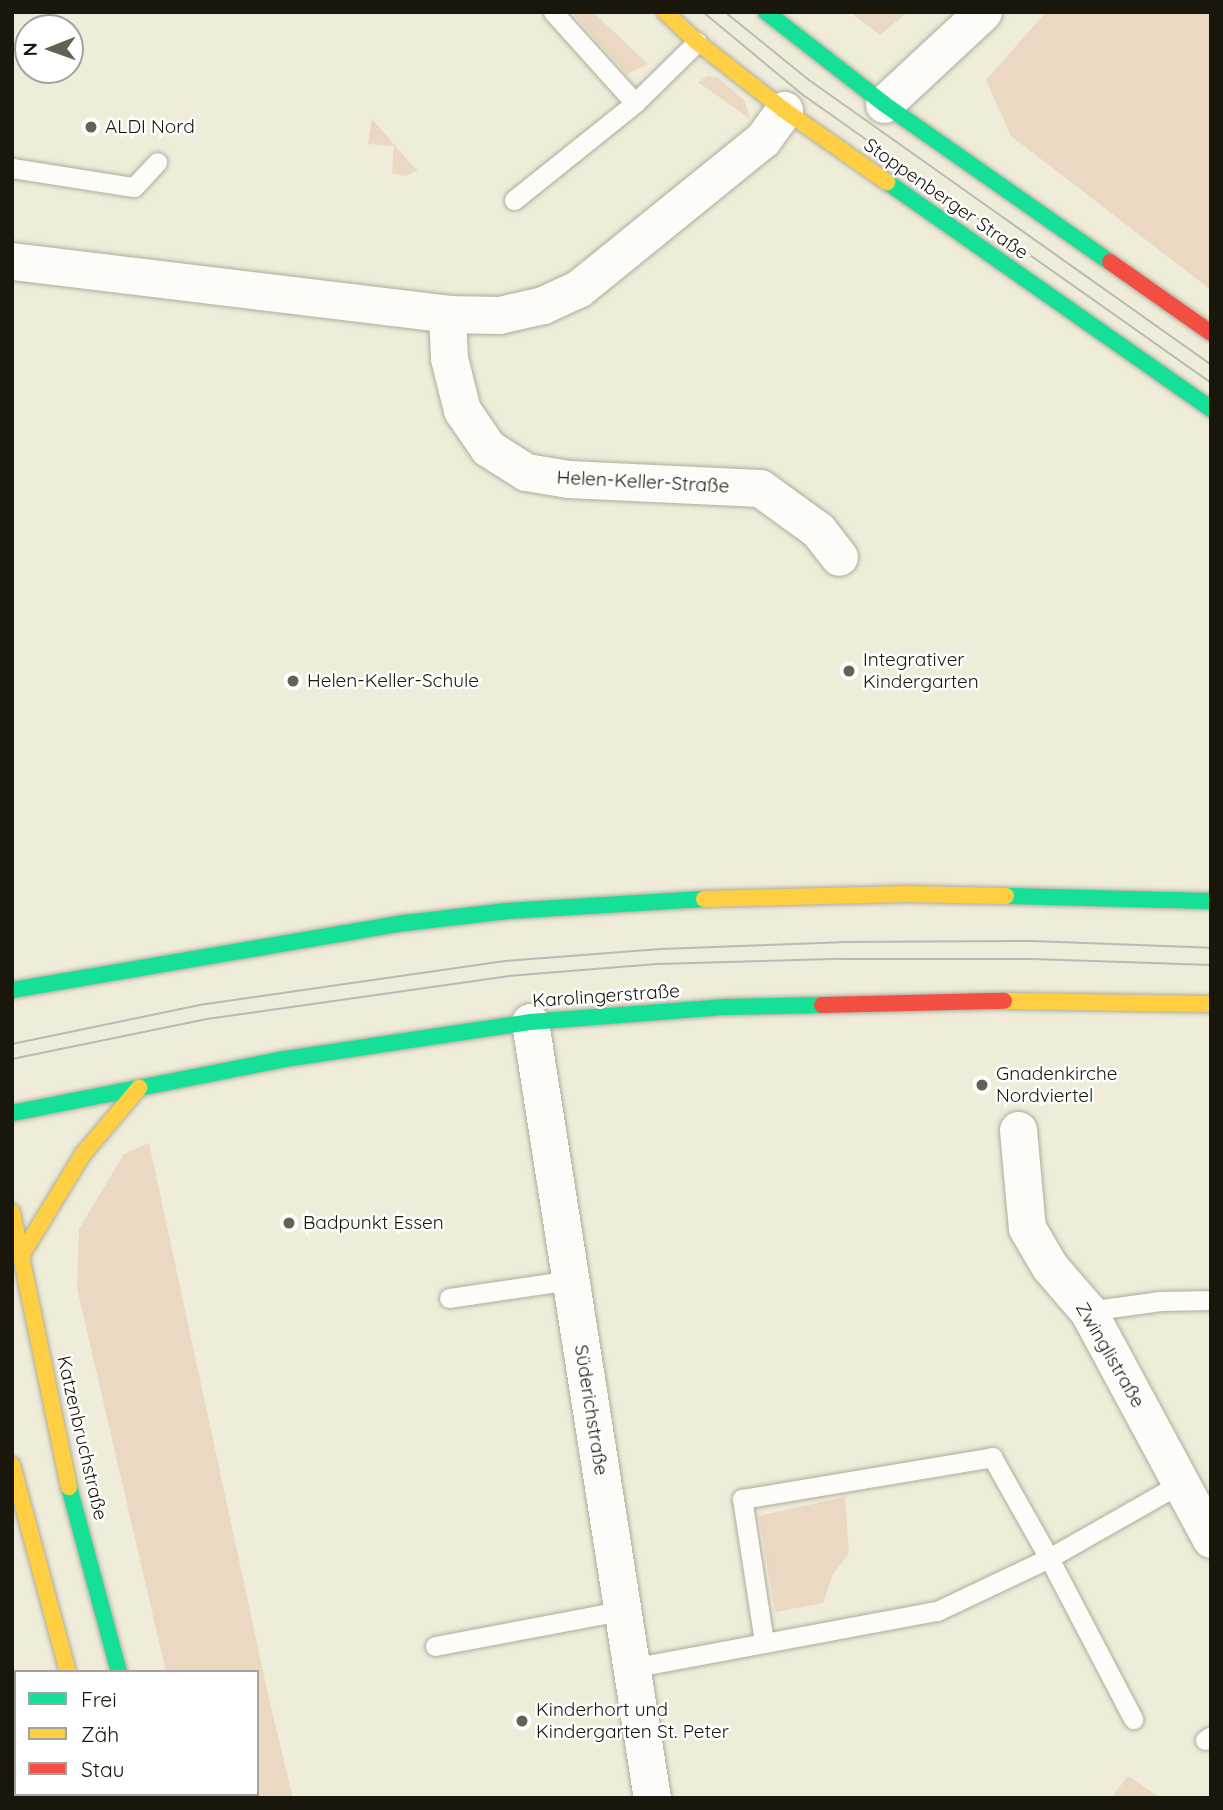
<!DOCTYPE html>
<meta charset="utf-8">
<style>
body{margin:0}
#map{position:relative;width:1223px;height:1810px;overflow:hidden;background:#efecd9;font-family:Quicksand,sans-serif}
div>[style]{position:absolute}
.green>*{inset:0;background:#ead8c2}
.roads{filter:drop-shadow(0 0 2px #aeac9d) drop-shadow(0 0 2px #aeac9d)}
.lane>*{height:19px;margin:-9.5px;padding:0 9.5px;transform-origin:9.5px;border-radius:9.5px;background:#fdfcf9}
.street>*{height:37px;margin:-18.5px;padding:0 18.5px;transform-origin:18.5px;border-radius:18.5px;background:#fdfcf9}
.fast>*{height:16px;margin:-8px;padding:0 8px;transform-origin:8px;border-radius:8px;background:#16e098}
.slow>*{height:16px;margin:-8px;padding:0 8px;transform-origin:8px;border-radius:8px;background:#ffcf43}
.jam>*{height:16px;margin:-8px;padding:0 8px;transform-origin:8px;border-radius:8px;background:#f24e42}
.tram>*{height:2px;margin:-1px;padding:0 1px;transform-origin:1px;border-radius:1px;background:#bab9b4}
.dots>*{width:19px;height:19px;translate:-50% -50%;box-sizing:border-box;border:4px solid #fff;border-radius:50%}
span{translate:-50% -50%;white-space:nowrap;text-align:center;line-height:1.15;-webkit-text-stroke:5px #fff;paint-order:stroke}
.poi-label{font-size:19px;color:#19170b}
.left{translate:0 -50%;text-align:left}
.street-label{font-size:19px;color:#19170b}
.frame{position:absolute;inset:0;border:14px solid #19170b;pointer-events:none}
.legend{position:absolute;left:14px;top:1670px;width:245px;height:126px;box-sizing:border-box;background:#fff;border:2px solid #a3a29d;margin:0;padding:9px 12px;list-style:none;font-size:21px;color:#19170b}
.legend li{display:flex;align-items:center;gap:14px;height:35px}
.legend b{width:35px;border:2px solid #a3a29d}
.north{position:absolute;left:14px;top:14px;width:70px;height:70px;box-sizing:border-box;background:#fff;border:2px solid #a3a29d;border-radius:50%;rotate:269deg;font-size:19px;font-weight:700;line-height:28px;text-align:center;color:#19170b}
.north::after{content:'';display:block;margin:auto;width:24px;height:32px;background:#646253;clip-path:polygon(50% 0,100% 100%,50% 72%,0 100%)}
</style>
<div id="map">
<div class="green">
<i style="clip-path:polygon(571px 12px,593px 12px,648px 64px,627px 74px)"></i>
<i style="clip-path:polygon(850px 12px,908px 12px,880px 35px)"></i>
<i style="clip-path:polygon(1046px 12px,1211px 12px,1211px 290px,1011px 136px,986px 80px)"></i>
<i style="clip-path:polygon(708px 76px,718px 78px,745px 101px,750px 119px,698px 82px)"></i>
<i style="clip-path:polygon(372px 119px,411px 164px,418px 170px,406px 176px,392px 173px,394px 146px,368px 144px)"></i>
<i style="clip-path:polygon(149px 1143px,269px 1699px,293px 1798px,195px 1798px,194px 1794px,257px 1794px,257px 1672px,166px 1672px,77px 1288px,79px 1229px,124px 1154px)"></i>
<i style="clip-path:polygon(845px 1497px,849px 1553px,832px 1576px,823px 1603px,775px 1612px,759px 1516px)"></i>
<i style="clip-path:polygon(1128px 1776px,1161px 1798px,1111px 1798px)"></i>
</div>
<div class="roads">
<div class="lane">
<i style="left:553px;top:12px;width:122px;rotate:48deg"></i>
<i style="left:12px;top:168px;width:123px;rotate:8.9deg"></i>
<i style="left:134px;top:187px;width:34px;rotate:-47deg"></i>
<i style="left:514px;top:200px;width:155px;rotate:-38.7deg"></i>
<i style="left:635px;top:103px;width:87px;rotate:-44.5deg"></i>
<i style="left:449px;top:1298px;width:123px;rotate:-8.4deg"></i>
<i style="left:1088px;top:1311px;width:73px;rotate:-7.9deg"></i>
<i style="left:1160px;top:1301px;width:51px;rotate:-1.1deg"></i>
<i style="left:764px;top:1642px;width:145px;rotate:-98.7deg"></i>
<i style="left:742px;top:1499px;width:254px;rotate:-9.5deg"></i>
<i style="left:992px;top:1457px;width:116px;rotate:60.6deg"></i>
<i style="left:1049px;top:1558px;width:182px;rotate:62.4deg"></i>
<i style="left:435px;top:1646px;width:189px;rotate:-10.7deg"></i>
<i style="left:631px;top:1668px;width:311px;rotate:-10.6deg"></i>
<i style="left:937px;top:1611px;width:124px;rotate:-25.3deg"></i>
<i style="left:1049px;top:1558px;width:152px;rotate:-29.6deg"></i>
<i style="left:1205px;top:1740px;width:7px;rotate:-34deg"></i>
</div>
<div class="street">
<i style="left:884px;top:104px;width:135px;rotate:-42.9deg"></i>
<i style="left:12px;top:261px;width:438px;rotate:6.9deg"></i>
<i style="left:447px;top:314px;width:52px;rotate:1.1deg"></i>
<i style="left:499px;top:315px;width:45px;rotate:-12.8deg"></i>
<i style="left:543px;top:305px;width:38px;rotate:-25deg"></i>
<i style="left:578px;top:289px;width:238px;rotate:-39deg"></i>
<i style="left:763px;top:139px;width:36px;rotate:-54deg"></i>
<i style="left:447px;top:314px;width:44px;rotate:87.4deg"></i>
<i style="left:449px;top:358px;width:54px;rotate:76deg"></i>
<i style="left:462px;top:410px;width:46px;rotate:55.6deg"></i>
<i style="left:488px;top:448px;width:45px;rotate:32.3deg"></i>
<i style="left:526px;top:472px;width:43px;rotate:9.5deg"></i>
<i style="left:568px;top:479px;width:192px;rotate:2.7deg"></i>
<i style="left:760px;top:488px;width:72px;rotate:35.9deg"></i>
<i style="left:818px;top:530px;width:34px;rotate:52deg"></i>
<i style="left:530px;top:1022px;width:786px;rotate:81.07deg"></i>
<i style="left:1018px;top:1130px;width:98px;rotate:84.8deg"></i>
<i style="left:1027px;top:1228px;width:45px;rotate:59.5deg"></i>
<i style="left:1050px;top:1267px;width:58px;rotate:49.2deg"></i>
<i style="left:1088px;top:1311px;width:259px;rotate:61.7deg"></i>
</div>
<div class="fast">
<i style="left:766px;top:12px;width:150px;rotate:37.9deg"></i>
<i style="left:884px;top:104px;width:276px;rotate:35deg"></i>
<i style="left:887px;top:182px;width:396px;rotate:35deg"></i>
<i style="left:1006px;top:896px;width:205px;rotate:1.4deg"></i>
<i style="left:12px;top:990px;width:399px;rotate:-9.7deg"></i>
<i style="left:405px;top:923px;width:103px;rotate:-6.7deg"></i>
<i style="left:507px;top:911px;width:197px;rotate:-3.5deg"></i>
<i style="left:12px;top:1113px;width:272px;rotate:-11.2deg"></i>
<i style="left:279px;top:1060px;width:254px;rotate:-8.6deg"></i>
<i style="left:530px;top:1022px;width:197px;rotate:-4.4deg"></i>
<i style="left:726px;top:1007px;width:96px;rotate:-1.2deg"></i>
<i style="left:69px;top:1487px;width:192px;rotate:74.9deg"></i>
<i style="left:97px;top:1794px;width:4px;rotate:76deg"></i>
<i style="left:147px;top:1794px;width:4px;rotate:76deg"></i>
</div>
<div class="slow">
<i style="left:665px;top:12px;width:44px;rotate:43.2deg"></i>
<i style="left:697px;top:42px;width:110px;rotate:38deg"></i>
<i style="left:784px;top:110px;width:126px;rotate:35deg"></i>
<i style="left:704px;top:899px;width:202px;rotate:-1.4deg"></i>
<i style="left:906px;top:894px;width:100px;rotate:1.1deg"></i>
<i style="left:1004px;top:1001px;width:207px;rotate:0.8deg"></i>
<i style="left:12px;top:1212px;width:281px;rotate:78.3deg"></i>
<i style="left:22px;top:1254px;width:117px;rotate:-58.6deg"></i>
<i style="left:83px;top:1154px;width:87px;rotate:-49.7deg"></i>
<i style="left:12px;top:1465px;width:214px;rotate:74.9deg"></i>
</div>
<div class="jam">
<i style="left:1110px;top:262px;width:123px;rotate:35.1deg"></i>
<i style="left:822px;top:1005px;width:182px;rotate:-1.3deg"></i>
</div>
</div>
<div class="tram">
<i style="left:703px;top:12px;width:130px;rotate:39.7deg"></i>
<i style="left:803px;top:95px;width:499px;rotate:35.2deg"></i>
<i style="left:725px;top:12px;width:108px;rotate:39deg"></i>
<i style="left:809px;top:80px;width:493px;rotate:35.3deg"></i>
<i style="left:12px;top:1044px;width:198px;rotate:-11.7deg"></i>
<i style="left:206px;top:1004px;width:302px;rotate:-8.2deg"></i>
<i style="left:505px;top:961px;width:156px;rotate:-4.4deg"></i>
<i style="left:661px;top:949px;width:179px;rotate:-2.2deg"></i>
<i style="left:840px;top:942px;width:192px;rotate:-0.3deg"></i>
<i style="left:1032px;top:941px;width:179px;rotate:2.2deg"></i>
<i style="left:12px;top:1059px;width:199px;rotate:-11.6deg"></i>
<i style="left:207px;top:1019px;width:304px;rotate:-8.1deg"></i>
<i style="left:508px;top:976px;width:149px;rotate:-4.6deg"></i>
<i style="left:657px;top:964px;width:184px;rotate:-1.6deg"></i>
<i style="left:841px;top:959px;width:192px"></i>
<i style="left:1033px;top:959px;width:178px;rotate:1.9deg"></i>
</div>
<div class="dots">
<i style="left:91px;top:127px;background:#646253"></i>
<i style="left:849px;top:671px;background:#646253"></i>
<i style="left:293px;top:681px;background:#646253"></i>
<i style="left:982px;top:1085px;background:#646253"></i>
<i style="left:289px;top:1223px;background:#646253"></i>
<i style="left:522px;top:1721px;background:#646253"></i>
</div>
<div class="poi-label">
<span class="left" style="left:105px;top:127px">ALDI Nord</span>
<span class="left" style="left:863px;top:671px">Integrativer<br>Kindergarten</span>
<span class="left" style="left:307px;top:681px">Helen-Keller-Schule</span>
<span class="left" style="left:996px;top:1085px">Gnadenkirche<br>Nordviertel</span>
<span class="left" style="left:303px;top:1223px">Badpunkt Essen</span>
<span class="left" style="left:536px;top:1721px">Kinderhort und<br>Kindergarten St. Peter</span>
</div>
<div class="street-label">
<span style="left:946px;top:199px;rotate:35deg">Stoppenberger Straße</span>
<span style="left:643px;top:482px;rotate:3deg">Helen-Keller-Straße</span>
<span style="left:606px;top:996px;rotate:-4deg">Karolingerstraße</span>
<span style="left:1110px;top:1355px;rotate:60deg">Zwinglistraße</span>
<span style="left:591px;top:1410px;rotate:81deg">Süderichstraße</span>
<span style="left:82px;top:1438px;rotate:77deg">Katzenbruchstraße</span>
</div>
<div class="frame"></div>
<ul class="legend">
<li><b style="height:9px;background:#16e098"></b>Frei</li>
<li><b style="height:9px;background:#ffcf43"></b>Zäh</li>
<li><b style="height:9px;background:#f24e42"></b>Stau</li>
</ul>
<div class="north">N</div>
</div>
